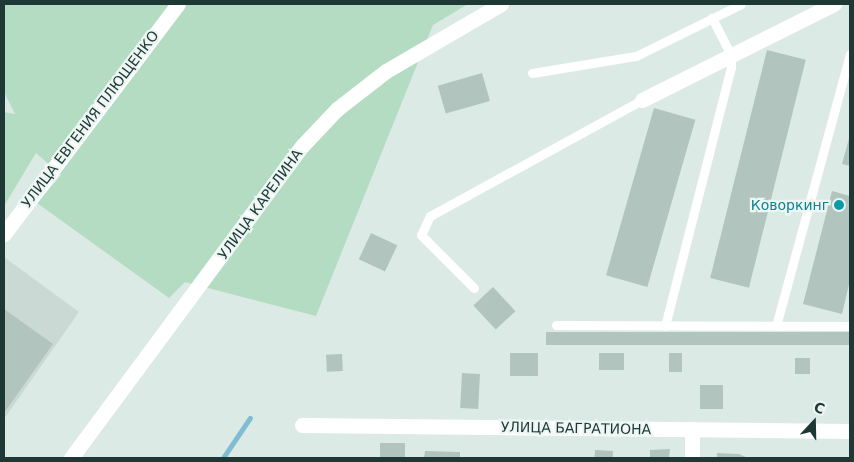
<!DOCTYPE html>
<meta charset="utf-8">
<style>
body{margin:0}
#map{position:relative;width:854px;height:462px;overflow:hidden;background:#dceae5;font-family:"DejaVu Sans",sans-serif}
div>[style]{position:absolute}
.built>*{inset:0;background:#cbd9d4}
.green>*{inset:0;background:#b3dcc3}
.stream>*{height:4.5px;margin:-2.25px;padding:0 2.25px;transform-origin:2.25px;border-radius:2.25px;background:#80bcd3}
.building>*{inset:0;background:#b2c4be;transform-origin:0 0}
.service>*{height:9px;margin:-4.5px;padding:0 4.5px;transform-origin:4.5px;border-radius:4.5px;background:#fff}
.minor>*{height:15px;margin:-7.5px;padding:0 7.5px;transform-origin:7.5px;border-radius:7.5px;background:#fff}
.dots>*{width:14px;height:14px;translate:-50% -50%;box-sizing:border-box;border:2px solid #edf6f3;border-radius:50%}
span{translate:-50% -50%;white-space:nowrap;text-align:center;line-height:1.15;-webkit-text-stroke:4.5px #edf6f3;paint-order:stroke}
.street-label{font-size:14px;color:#1e3935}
.culture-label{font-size:14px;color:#0d838f}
.right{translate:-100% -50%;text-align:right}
.frame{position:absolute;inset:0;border:5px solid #1e3935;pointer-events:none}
.north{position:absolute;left:789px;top:397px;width:50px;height:50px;-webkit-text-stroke:4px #edf6f3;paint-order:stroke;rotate:21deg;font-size:14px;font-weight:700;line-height:20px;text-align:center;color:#1e3935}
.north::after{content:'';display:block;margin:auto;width:18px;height:22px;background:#1e3935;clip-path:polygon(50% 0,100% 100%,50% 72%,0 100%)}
</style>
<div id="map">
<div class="built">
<i style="clip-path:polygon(4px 257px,79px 312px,4px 419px)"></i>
</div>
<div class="green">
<i style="clip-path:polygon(4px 4px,468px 4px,433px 25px,316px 316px,185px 282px,169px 298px,37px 203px,61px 175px,36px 153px,4px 206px,4px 112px,15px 114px,4px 92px)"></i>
</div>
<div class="stream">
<i style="left:223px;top:458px;width:48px;rotate:-56deg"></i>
</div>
<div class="building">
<i style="left:767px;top:50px;width:40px;height:235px;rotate:14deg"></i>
<i style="left:482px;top:73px;width:29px;height:46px;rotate:74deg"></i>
<i style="left:654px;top:108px;width:43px;height:174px;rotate:16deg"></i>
<i style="clip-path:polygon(850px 135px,850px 166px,842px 164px)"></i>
<i style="clip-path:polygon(832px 191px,850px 196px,850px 280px,842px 314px,803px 304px)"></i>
<i style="left:371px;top:233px;width:29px;height:29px;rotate:25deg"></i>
<i style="left:493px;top:287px;width:33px;height:27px;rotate:47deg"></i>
<i style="clip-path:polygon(4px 309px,53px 344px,4px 413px)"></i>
<i style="left:850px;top:332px;width:13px;height:304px;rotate:90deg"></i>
<i style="left:510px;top:353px;width:28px;height:23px"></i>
<i style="left:599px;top:353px;width:25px;height:17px"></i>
<i style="left:669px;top:353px;width:13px;height:19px"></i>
<i style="left:342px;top:354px;width:17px;height:16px;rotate:87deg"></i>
<i style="left:795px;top:358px;width:15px;height:16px"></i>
<i style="left:462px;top:373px;width:18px;height:35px;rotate:3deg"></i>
<i style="left:700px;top:385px;width:23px;height:24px"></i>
<i style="left:380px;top:443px;width:25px;height:15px"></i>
<i style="clip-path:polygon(670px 449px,669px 458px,650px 458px,650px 450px)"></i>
<i style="left:595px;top:450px;width:18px;height:8px;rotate:3deg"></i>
<i style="clip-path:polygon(425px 451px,460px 452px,460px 458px,424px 458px)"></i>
<i style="clip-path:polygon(717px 453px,739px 454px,748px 458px,717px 458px)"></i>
</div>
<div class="service">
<i style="left:532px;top:73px;width:105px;rotate:-9.3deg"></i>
<i style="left:636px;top:56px;width:117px;rotate:-26.3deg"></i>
<i style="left:474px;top:288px;width:75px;rotate:-135deg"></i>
<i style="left:421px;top:235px;width:21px;rotate:-65deg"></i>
<i style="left:430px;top:216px;width:242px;rotate:-28.7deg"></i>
<i style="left:556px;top:325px;width:294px;rotate:0.2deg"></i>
<i style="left:665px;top:326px;width:266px;rotate:-75.7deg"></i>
<i style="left:731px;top:68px;width:13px;rotate:-90deg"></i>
<i style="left:731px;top:55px;width:42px;rotate:-117.2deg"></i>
<i style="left:776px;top:326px;width:282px;rotate:-74.8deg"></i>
</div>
<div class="minor">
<i style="left:642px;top:100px;width:215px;rotate:-26.6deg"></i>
<i style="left:4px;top:234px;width:288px;rotate:-52.9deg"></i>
<i style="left:302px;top:425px;width:548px;rotate:0.63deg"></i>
<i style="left:692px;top:429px;width:27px;rotate:90deg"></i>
<i style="left:71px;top:458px;width:388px;rotate:-53.5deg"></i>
<i style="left:302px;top:146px;width:51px;rotate:-46.6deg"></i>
<i style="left:337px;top:109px;width:62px;rotate:-37.8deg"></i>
<i style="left:386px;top:71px;width:133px;rotate:-30.2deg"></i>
</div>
<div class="dots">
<i style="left:839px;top:205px;background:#0f9aa8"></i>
</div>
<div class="street-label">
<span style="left:90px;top:119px;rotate:-53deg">УЛИЦА ЕВГЕНИЯ ПЛЮЩЕНКО</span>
<span style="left:260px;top:204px;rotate:-54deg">УЛИЦА КАРЕЛИНА</span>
<span style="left:576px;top:428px;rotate:1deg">УЛИЦА БАГРАТИОНА</span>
</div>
<div class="culture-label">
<span class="right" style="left:829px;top:205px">Коворкинг</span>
</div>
<div class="frame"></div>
<div class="north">С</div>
</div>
